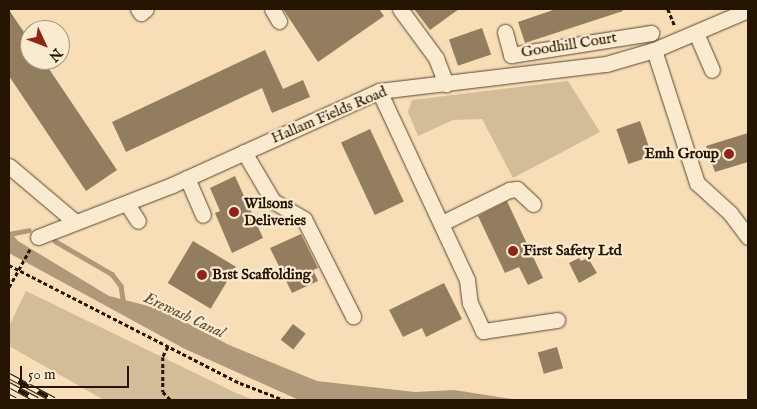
<!DOCTYPE html>
<style>
body{margin:0}
#map{position:relative;width:757px;height:409px;overflow:hidden;background:#f7deb7;font-family:"IM FELL English",serif}
div>[style]{position:absolute}
.green>*{inset:0;background:#d3bc98}
.water>*{inset:0;background:#af9979}
.stream>*{height:4.5px;margin:-2.25px;padding:0 2.25px;transform-origin:2.25px;border-radius:2.25px;background:#af9979}
.building>*{inset:0;background:#927d5f;transform-origin:0 0}
.path>*{height:2.5px;margin-top:-1.25px;transform-origin:0;background:repeating-linear-gradient(90deg,#241400 0 4px,transparent 0 6.5px)}
.roads{filter:drop-shadow(0 0 1px #59462e) drop-shadow(0 0 1px #59462e)}
.minor>*{height:15px;margin:-7.5px;padding:0 7.5px;transform-origin:7.5px;border-radius:7.5px;background:#faead0}
.rail>*{height:5.5px;margin-top:-2.75px;transform-origin:0;background:repeating-linear-gradient(90deg,#faead0 0 11px,#241400 0 22px);box-sizing:border-box;border-block:1px solid #241400}
.dots>*{width:14px;height:14px;translate:-50% -50%;box-sizing:border-box;border:2px solid #faead0;border-radius:50%}
span{translate:-50% -50%;white-space:nowrap;text-align:center;line-height:1.15;-webkit-text-stroke:4.5px #faead0;paint-order:stroke}
.street-label{font-size:15px;color:#241400}
.poi-label{font-size:15px;color:#241400;font-weight:700}
.right{translate:-100% -50%;text-align:right}
.left{translate:0 -50%;text-align:left}
.water-label{font-size:16px;color:#5c4930;font-style:italic}
.frame{position:absolute;inset:0;border:10px solid #241400;pointer-events:none}
.north{position:absolute;left:20px;top:20px;width:50px;height:50px;box-sizing:border-box;background:#faead0;border:1px solid #a4947d;border-radius:50%;rotate:133deg;font-size:14px;font-weight:700;line-height:20px;text-align:center;color:#241400}
.north::after{content:'';display:block;margin:auto;width:18px;height:22px;background:#8f2418;clip-path:polygon(50% 0,100% 100%,50% 72%,0 100%)}
.scale{position:absolute;left:20px;top:366px;width:109px;height:22px;box-sizing:border-box;border:2px solid #241400;border-top:0;padding-left:6px;font-size:15px;line-height:18px;white-space:nowrap;color:#241400;-webkit-text-stroke:4px #faead0;paint-order:stroke}
</style>
<div id="map">
<div class="green">
<i style="clip-path:polygon(568px 81px,600px 132px,513px 178px,482px 119px,453px 120px,418px 136px,408px 112px,412px 100px)"></i>
<i style="clip-path:polygon(26px 291px,234px 392px,254px 400px,104px 400px,9px 346px,9px 326px)"></i>
</div>
<div class="water">
<i style="clip-path:polygon(9px 230px,18px 241px,109px 296px,160px 309px,229px 345px,317px 381px,415px 392px,454px 390px,518px 400px,299px 400px,185px 349px,9px 253px)"></i>
</div>
<div class="stream">
<i style="left:9px;top:234px;width:20px;rotate:-11deg"></i>
<i style="left:55px;top:241px;width:66px;rotate:30.1deg"></i>
<i style="left:112px;top:274px;width:15px;rotate:53deg"></i>
<i style="left:121px;top:286px;width:19px;rotate:81deg"></i>
</div>
<div class="building">
<i style="clip-path:polygon(283px 9px,379px 9px,384px 16px,318px 62px)"></i>
<i style="clip-path:polygon(414px 9px,459px 9px,430px 30px)"></i>
<i style="clip-path:polygon(556px 9px,622px 9px,623px 11px,525px 43px,518px 22px)"></i>
<i style="clip-path:polygon(9px 10px,30px 41px,30px 60px,43px 60px,117px 170px,86px 191px,9px 76px)"></i>
<i style="left:482px;top:28px;width:28px;height:35px;rotate:71deg"></i>
<i style="clip-path:polygon(265px 50px,283px 89px,303px 80px,310px 97px,272px 113px,262px 88px,126px 152px,112px 122px)"></i>
<i style="left:640px;top:121px;width:37px;height:25px;rotate:71deg"></i>
<i style="left:370px;top:129px;width:80px;height:32px;rotate:65deg"></i>
<i style="clip-path:polygon(748px 133px,748px 162px,715px 172px,706px 146px)"></i>
<i style="clip-path:polygon(235px 176px,263px 238px,232px 253px,215px 213px,220px 211px,210px 188px)"></i>
<i style="clip-path:polygon(507px 201px,543px 278px,528px 285px,519px 267px,505px 273px,478px 216px)"></i>
<i style="clip-path:polygon(301px 234px,318px 268px,313px 270px,318px 281px,292px 293px,270px 248px)"></i>
<i style="left:193px;top:241px;width:50px;height:49px;rotate:31deg"></i>
<i style="clip-path:polygon(579px 258px,581px 261px,588px 258px,597px 273px,579px 283px,569px 263px)"></i>
<i style="clip-path:polygon(444px 283px,462px 319px,426px 337px,422px 328px,403px 337px,389px 310px)"></i>
<i style="left:293px;top:324px;width:16px;height:20px;rotate:38deg"></i>
<i style="left:557px;top:347px;width:22px;height:20px;rotate:74deg"></i>
</div>
<div class="path">
<i style="left:668px;top:9px;width:18px;rotate:68deg"></i>
<i style="left:9px;top:265px;width:259px;rotate:27.1deg"></i>
<i style="left:240px;top:383px;width:47px;rotate:21.1deg"></i>
<i style="left:9px;top:287px;width:43px;rotate:-61.1deg"></i>
<i style="left:168px;top:347px;width:11px;rotate:117deg"></i>
<i style="left:163px;top:357px;width:35px;rotate:90deg"></i>
<i style="left:163px;top:392px;width:11px;rotate:45deg"></i>
</div>
<div class="roads">
<div class="minor">
<i style="left:138px;top:9px;width:5px;rotate:53deg"></i>
<i style="left:141px;top:13px;width:6px;rotate:-39deg"></i>
<i style="left:272px;top:9px;width:14px;rotate:60deg"></i>
<i style="left:400px;top:9px;width:61px;rotate:53.7deg"></i>
<i style="left:436px;top:58px;width:28px;rotate:69deg"></i>
<i style="left:505px;top:32px;width:24px;rotate:75deg"></i>
<i style="left:511px;top:55px;width:142px;rotate:-8.9deg"></i>
<i style="left:696px;top:33px;width:40px;rotate:66.6deg"></i>
<i style="left:654px;top:50px;width:140px;rotate:72.1deg"></i>
<i style="left:697px;top:183px;width:45px;rotate:42.3deg"></i>
<i style="left:730px;top:213px;width:30px;rotate:53deg"></i>
<i style="left:379px;top:91px;width:208px;rotate:65deg"></i>
<i style="left:467px;top:280px;width:23px;rotate:83deg"></i>
<i style="left:470px;top:303px;width:31px;rotate:65deg"></i>
<i style="left:483px;top:331px;width:75px;rotate:-8.5deg"></i>
<i style="left:244px;top:152px;width:57px;rotate:59.4deg"></i>
<i style="left:273px;top:201px;width:36px;rotate:30deg"></i>
<i style="left:304px;top:219px;width:109px;rotate:63.2deg"></i>
<i style="left:9px;top:166px;width:84px;rotate:40.2deg"></i>
<i style="left:187px;top:178px;width:40px;rotate:66.6deg"></i>
<i style="left:127px;top:204px;width:20px;rotate:57deg"></i>
<i style="left:442px;top:223px;width:75px;rotate:-26.2deg"></i>
<i style="left:509px;top:190px;width:8px;rotate:-7deg"></i>
<i style="left:517px;top:189px;width:22px;rotate:43deg"></i>
<i style="left:38px;top:237px;width:144px;rotate:-21.2deg"></i>
<i style="left:172px;top:185px;width:227px;rotate:-24.4deg"></i>
<i style="left:379px;top:91px;width:229px;rotate:-6.8deg"></i>
<i style="left:606px;top:64px;width:50px;rotate:-16.3deg"></i>
<i style="left:654px;top:50px;width:102px;rotate:-23.1deg"></i>
</div>
</div>
<div class="rail">
<i style="left:9px;top:376px;width:51px;rotate:28.1deg"></i>
<i style="left:9px;top:385px;width:32px;rotate:28deg"></i>
<i style="left:9px;top:397px;width:7px;rotate:27deg"></i>
</div>
<div class="dots">
<i style="left:729px;top:154px;background:#8f2418"></i>
<i style="left:234px;top:212px;background:#8f2418"></i>
<i style="left:513px;top:251px;background:#8f2418"></i>
<i style="left:202px;top:275px;background:#8f2418"></i>
</div>
<div class="street-label">
<span style="left:569px;top:45px;rotate:-9deg">Goodhill Court</span>
<span style="left:329px;top:115px;rotate:-23deg">Hallam Fields Road</span>
</div>
<div class="poi-label">
<span class="right" style="left:719px;top:154px">Emh Group</span>
<span class="left" style="left:244px;top:212px">Wilsons<br>Deliveries</span>
<span class="left" style="left:523px;top:251px">First Safety Ltd</span>
<span class="left" style="left:212px;top:275px">B1st Scaffolding</span>
</div>
<div class="water-label">
<span style="left:184px;top:316px;rotate:25deg">Erewash Canal</span>
</div>
<div class="frame"></div>
<div class="north">N</div>
<div class="scale">50 m</div>
</div>
